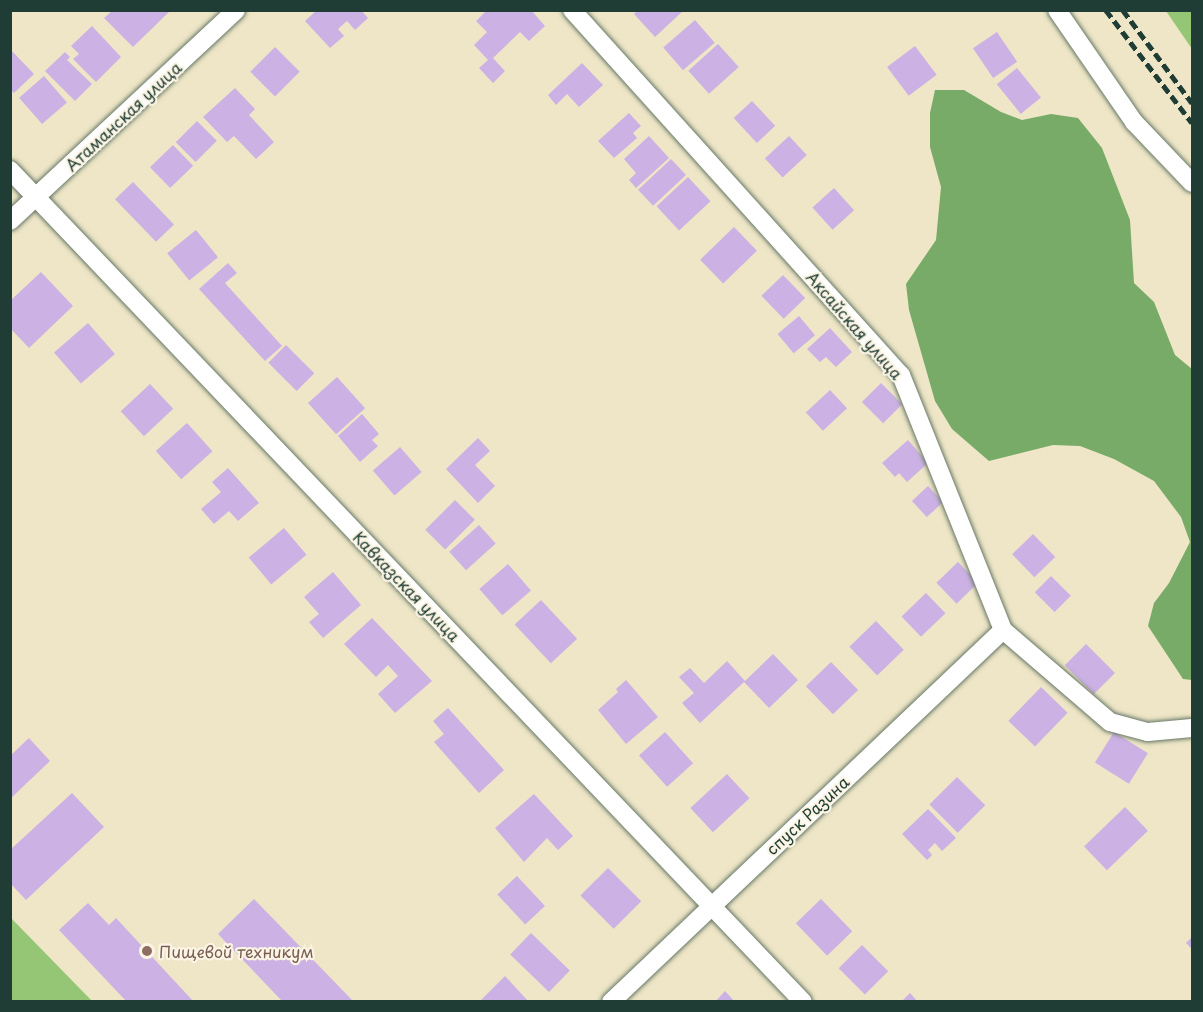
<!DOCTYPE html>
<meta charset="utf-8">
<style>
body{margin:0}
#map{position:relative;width:1203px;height:1012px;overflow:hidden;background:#eee6c7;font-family:"Playpen Sans",sans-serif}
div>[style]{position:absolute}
.green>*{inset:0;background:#95c676}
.forest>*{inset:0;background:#78ab67}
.building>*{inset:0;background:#ccb2e4;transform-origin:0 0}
.roads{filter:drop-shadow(0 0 2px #677867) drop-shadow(0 0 2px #677867)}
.street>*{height:18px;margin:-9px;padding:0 9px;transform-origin:9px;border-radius:9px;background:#fff}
.rail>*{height:4.5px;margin-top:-2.25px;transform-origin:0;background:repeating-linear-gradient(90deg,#1f3d34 0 9px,transparent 0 13.5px)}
.dots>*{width:16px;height:16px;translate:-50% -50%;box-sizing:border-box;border:3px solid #fcf5e5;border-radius:50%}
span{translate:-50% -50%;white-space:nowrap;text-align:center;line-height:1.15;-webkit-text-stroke:4.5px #fcf5e5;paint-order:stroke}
.street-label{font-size:16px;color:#1f3d34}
.education-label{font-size:16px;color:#785e54}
.left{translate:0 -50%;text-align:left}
.frame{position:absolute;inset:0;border:12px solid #1f3d34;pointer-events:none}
</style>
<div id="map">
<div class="green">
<i style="clip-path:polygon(1166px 11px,1192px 11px,1192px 49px)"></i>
<i style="clip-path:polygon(11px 918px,92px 1001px,11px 1001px)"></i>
</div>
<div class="forest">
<i style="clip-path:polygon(935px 90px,964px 90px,1001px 112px,1022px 120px,1051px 114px,1078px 118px,1102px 148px,1130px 220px,1134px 283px,1154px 302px,1175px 355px,1192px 369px,1192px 680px,1183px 679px,1148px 626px,1154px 603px,1169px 583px,1190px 542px,1181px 517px,1154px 481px,1114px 459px,1080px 446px,1053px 445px,989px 461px,952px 429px,935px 401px,909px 310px,906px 284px,936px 240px,941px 187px,930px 147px,930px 113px)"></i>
</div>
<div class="building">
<i style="clip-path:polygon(113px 10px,167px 10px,169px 12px,133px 47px,104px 18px)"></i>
<i style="clip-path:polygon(317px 10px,361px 10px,368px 18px,355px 30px,347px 21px,338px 29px,344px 36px,330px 48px,305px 21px)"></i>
<i style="clip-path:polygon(487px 10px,531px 10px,545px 26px,529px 41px,520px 32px,493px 58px,505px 71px,493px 83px,479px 68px,488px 60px,474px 45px,487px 32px,476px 21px)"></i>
<i style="clip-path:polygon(638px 10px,684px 10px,655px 37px,634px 14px)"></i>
<i style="left:695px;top:20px;width:30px;height:42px;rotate:49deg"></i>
<i style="clip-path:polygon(92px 26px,121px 57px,96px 82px,73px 59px,79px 54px,71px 46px)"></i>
<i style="left:997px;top:32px;width:36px;height:29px;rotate:56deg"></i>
<i style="left:718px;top:44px;width:31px;height:40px;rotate:48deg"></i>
<i style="left:915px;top:46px;width:36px;height:35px;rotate:53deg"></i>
<i style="left:275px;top:47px;width:35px;height:35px;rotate:45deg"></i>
<i style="clip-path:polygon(10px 49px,34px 74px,14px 93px,10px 89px)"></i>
<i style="clip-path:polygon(65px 52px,70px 57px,67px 60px,92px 84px,75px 101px,45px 71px)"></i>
<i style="clip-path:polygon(582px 63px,603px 85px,579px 107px,567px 94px,556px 105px,548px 95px)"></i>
<i style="left:1017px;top:68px;width:38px;height:26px;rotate:51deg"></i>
<i style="left:44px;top:76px;width:35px;height:33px;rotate:49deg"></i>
<i style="clip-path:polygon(235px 88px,255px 109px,249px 115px,274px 142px,256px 159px,234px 136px,227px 142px,203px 117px)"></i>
<i style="left:752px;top:101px;width:34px;height:25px;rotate:47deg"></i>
<i style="clip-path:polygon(629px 113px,641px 126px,633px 133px,637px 138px,614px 158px,598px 141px)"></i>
<i style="left:197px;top:121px;width:28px;height:30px;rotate:45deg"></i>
<i style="clip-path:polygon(649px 136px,669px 158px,636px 188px,629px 180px,636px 173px,624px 159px)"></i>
<i style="left:789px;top:136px;width:26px;height:33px;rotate:47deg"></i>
<i style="left:173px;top:145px;width:29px;height:32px;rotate:46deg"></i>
<i style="left:671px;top:159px;width:22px;height:45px;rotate:47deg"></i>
<i style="left:688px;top:177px;width:33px;height:43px;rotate:47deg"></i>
<i style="left:133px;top:182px;width:59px;height:25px;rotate:46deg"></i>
<i style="left:834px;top:188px;width:30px;height:29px;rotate:48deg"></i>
<i style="left:734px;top:227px;width:33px;height:47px;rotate:46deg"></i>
<i style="left:196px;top:230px;width:35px;height:37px;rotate:51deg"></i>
<i style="clip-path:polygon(228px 263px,237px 273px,225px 283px,282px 346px,265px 361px,199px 289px)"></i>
<i style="clip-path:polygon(41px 272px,73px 306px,29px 348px,10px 328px,10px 301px)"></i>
<i style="left:783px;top:275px;width:32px;height:30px;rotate:46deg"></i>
<i style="left:799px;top:316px;width:25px;height:28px;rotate:50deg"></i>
<i style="left:88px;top:323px;width:41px;height:45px;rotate:49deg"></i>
<i style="clip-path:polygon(830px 328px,852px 352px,836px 367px,826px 357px,820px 362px,807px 349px)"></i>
<i style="left:286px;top:345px;width:40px;height:25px;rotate:45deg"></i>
<i style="left:337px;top:377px;width:42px;height:39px;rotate:48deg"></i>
<i style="left:881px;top:383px;width:30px;height:27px;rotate:45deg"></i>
<i style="left:150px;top:384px;width:34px;height:40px;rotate:47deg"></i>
<i style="left:830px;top:390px;width:25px;height:33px;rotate:47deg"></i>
<i style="clip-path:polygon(362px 414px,379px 434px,372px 440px,378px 446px,360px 462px,338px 436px)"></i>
<i style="left:187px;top:423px;width:38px;height:42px;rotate:48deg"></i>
<i style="clip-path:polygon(478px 438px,490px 451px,475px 465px,495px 486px,478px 503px,446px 469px)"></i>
<i style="clip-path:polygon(908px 440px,928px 463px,907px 482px,899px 473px,895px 477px,882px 463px)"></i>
<i style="left:400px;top:447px;width:33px;height:36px;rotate:49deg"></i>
<i style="clip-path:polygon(228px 468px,259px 503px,238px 521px,229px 511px,214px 524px,201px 509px,221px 492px,212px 482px)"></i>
<i style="left:928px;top:486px;width:22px;height:22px;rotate:47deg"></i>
<i style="left:455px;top:500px;width:28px;height:42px;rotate:45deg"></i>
<i style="left:479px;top:525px;width:25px;height:40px;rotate:48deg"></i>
<i style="left:284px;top:528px;width:35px;height:46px;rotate:50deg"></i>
<i style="left:1033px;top:534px;width:32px;height:29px;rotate:46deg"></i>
<i style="left:958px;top:562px;width:29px;height:30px;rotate:46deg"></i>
<i style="left:508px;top:564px;width:35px;height:38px;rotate:49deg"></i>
<i style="clip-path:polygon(333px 572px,361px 605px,323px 638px,309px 622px,319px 614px,304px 597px)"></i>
<i style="left:1051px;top:576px;width:28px;height:23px;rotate:45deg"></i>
<i style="left:926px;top:593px;width:28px;height:34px;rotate:46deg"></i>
<i style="left:541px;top:600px;width:53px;height:36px;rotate:47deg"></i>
<i style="clip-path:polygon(372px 618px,432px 681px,395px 713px,378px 694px,398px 676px,388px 665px,376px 677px,344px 644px)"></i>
<i style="left:876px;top:621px;width:40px;height:37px;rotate:46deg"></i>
<i style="left:1086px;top:644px;width:41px;height:30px;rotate:45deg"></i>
<i style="clip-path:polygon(773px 654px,798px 680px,769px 708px,744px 682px,700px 723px,682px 703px,694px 693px,679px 677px,690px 668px,704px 683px,727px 661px,745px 681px)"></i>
<i style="left:831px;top:662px;width:39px;height:35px;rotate:46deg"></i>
<i style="clip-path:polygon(626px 680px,658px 717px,626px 744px,598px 710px,618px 692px,616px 689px)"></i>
<i style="left:1041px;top:687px;width:37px;height:47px;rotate:44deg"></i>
<i style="clip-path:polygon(448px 708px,504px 770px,479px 793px,434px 742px,444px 734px,433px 721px)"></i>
<i style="left:665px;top:732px;width:42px;height:35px;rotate:48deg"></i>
<i style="left:1114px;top:732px;width:40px;height:36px;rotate:32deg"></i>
<i style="clip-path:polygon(29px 738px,50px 761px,10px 799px,10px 756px)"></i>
<i style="left:727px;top:774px;width:33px;height:50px;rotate:47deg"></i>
<i style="left:957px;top:777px;width:40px;height:39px;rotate:45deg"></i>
<i style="clip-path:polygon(72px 793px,104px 827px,26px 900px,10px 883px,10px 850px)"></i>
<i style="clip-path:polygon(534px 794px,573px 836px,558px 850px,547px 838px,524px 862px,495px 828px)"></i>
<i style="left:1125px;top:807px;width:33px;height:57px;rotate:46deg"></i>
<i style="clip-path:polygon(928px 809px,956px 838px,942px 851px,935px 843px,928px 850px,932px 855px,927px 860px,902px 834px)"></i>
<i style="left:608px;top:868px;width:47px;height:39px;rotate:45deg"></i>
<i style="left:517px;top:876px;width:41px;height:27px;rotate:47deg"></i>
<i style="clip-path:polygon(254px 899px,354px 1002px,283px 1002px,218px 934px)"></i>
<i style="left:821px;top:899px;width:45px;height:35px;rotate:46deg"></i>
<i style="clip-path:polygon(88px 903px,109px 925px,116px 918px,194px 1002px,127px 1002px,59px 930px)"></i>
<i style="left:531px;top:933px;width:54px;height:30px;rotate:44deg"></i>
<i style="clip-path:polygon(1192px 937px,1192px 949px,1186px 943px)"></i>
<i style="left:862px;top:945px;width:37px;height:33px;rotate:45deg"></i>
<i style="clip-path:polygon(505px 976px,529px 1002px,479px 1002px)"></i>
<i style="clip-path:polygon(725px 991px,735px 1002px,715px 1002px)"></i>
<i style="clip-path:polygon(910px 993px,918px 1002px,901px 1002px)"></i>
</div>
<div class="roads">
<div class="street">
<i style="left:572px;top:10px;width:491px;rotate:48deg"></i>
<i style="left:901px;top:375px;width:275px;rotate:68.2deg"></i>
<i style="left:1003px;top:630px;width:141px;rotate:40.7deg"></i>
<i style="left:1110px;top:722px;width:39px;rotate:15deg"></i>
<i style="left:1148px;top:732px;width:44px;rotate:-5.2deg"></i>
<i style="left:1057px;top:10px;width:136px;rotate:55.5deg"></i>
<i style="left:1134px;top:122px;width:84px;rotate:46.4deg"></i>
<i style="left:10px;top:170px;width:1149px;rotate:46.37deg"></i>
<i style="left:10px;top:221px;width:309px;rotate:-43deg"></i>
<i style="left:611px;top:1002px;width:540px;rotate:-43.5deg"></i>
</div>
</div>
<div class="rail">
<i style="left:1106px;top:10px;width:142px;rotate:52.7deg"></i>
<i style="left:1123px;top:10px;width:116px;rotate:53.4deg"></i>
</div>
<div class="dots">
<i style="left:147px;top:951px;background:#8d6e63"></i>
</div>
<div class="street-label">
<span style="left:123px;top:116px;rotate:-43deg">Атаманская улица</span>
<span style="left:855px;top:325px;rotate:49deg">Аксайская улица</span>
<span style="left:407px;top:586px;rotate:46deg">Кавказская улица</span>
<span style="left:807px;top:815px;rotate:-43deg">спуск Разина</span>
</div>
<div class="education-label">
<span class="left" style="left:159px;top:951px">Пищевой техникум</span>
</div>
<div class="frame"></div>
</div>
